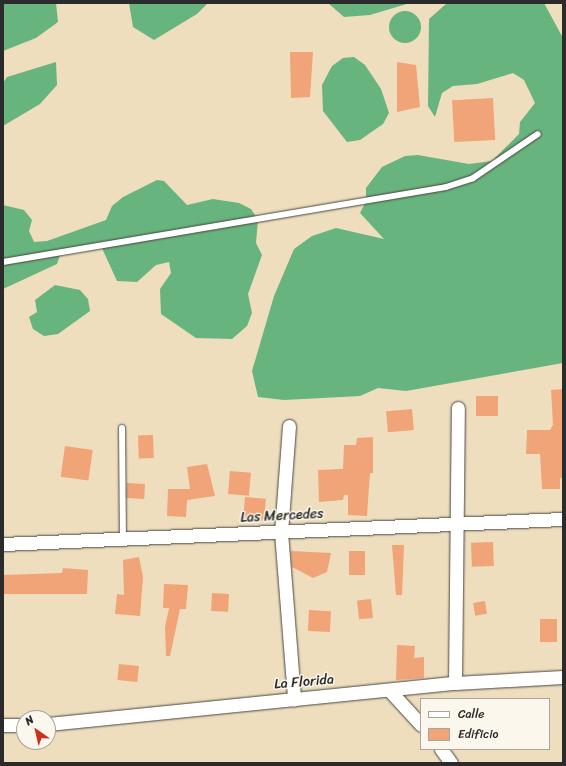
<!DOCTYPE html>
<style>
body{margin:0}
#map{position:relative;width:566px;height:766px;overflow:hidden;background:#eedebe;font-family:Sriracha,sans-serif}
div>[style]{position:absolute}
.forest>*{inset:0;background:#68b47e}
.round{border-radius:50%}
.building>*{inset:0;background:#f0a477;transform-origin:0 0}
.roads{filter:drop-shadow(0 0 1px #484641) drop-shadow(0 0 1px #484641)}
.lane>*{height:6px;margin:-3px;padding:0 3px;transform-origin:3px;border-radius:3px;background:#fff}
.street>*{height:13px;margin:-6.5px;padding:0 6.5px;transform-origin:6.5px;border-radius:6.5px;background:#fff}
span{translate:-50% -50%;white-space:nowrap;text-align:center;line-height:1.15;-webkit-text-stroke:3px #fbf7ec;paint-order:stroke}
.street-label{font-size:14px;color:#2b2b2b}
.frame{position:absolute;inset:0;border:4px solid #2b2b2b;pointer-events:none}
.legend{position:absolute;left:420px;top:698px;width:130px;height:52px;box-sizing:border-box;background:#fbf7ec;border:1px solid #a8a59f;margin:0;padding:5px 7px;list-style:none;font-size:12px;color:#2b2b2b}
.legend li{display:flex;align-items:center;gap:8px;height:20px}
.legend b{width:20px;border:1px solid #a8a59f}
.north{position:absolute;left:16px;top:710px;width:40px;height:40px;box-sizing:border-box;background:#fbf7ec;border:1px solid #a8a59f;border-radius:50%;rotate:326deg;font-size:11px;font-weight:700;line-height:16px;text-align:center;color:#2b2b2b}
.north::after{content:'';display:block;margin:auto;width:14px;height:18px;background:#c8321e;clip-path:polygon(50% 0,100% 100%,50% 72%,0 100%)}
</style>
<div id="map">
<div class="forest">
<i style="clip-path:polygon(3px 3px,56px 3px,58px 22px,36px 38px,3px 51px)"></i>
<i style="clip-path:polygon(129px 3px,208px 3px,197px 14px,154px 40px,133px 27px)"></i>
<i style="clip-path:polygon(328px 3px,410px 3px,370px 15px,344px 17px)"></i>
<i style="clip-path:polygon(447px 3px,544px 3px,563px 38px,563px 363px,406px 391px,378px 388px,360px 396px,284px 400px,258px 397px,252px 371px,274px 296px,294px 249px,312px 236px,336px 228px,384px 239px,360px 213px,366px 201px,366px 188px,382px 167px,405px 156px,418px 155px,469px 164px,492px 161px,519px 134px,520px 122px,535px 103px,524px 80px,513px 73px,477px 84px,453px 86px,442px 93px,435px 117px,428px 106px,429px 19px)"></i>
<i class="round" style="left:389px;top:11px;width:32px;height:32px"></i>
<i style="clip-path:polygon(354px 57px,365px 65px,381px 89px,389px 113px,383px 124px,360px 140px,347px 142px,323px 111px,322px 85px,332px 66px,343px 58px)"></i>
<i style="clip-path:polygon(56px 62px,57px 85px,40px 104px,3px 126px,3px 83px,7px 77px)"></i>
<i style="clip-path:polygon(157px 180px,164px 181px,187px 205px,213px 199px,239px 203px,251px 209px,258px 220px,256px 243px,262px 255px,248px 294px,252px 313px,247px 326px,232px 339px,196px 338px,161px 314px,160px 289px,171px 273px,169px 262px,156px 265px,137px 282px,117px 281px,101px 246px,61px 252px,57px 264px,3px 289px,3px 205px,24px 210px,32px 220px,29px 231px,34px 242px,47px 241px,106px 220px,112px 206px,123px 197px)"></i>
<i style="clip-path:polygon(55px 285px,80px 290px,88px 299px,90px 311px,58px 334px,44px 336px,33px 329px,29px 317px,37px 312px,35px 300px)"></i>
</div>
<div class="building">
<i style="clip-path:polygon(290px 52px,313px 52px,310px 97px,291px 98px)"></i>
<i style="clip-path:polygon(397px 62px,416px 65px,420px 107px,397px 112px)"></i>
<i style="left:493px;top:98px;width:42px;height:41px;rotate:87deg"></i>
<i style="clip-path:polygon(563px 389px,563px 478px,560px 478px,560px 489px,542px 489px,540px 454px,526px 454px,527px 430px,550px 430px,553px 425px,551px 390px)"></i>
<i style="left:476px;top:396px;width:22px;height:20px"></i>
<i style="left:412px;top:409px;width:21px;height:26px;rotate:85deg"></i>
<i style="left:153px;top:435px;width:23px;height:15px;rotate:88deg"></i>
<i style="clip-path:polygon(373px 437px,373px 473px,370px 473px,367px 516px,348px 515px,348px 495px,344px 495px,343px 500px,319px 502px,318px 470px,343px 469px,344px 445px,356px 445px,357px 438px)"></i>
<i style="left:65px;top:446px;width:28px;height:31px;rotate:8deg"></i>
<i style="clip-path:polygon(207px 464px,215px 496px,187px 500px,186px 517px,167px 516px,168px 489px,190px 489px,187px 467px)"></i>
<i style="left:230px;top:471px;width:21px;height:23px;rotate:5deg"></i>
<i style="left:127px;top:483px;width:18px;height:15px;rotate:3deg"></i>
<i style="left:245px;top:497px;width:21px;height:22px;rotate:5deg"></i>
<i style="left:493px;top:542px;width:24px;height:22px;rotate:88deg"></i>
<i style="clip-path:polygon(392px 545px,404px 545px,402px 595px,396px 595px)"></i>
<i style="clip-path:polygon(291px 551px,331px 553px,327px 572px,313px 578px,292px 567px)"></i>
<i style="left:349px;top:551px;width:16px;height:24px"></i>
<i style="clip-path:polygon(139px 557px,143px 577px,140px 616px,115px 614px,117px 594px,124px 595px,123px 560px)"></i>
<i style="clip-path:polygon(63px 568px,88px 570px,87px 594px,3px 594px,3px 575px,62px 573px)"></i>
<i style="clip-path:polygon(164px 584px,188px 585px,186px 609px,180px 609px,170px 656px,166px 656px,165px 627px,169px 608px,163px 608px)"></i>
<i style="left:212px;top:593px;width:17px;height:18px;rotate:3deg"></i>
<i style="left:371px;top:599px;width:19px;height:14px;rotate:84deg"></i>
<i style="left:485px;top:601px;width:13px;height:12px;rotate:81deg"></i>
<i style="left:309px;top:610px;width:22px;height:21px;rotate:3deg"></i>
<i style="left:540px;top:619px;width:17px;height:23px"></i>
<i style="clip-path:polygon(397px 645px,415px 646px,414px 658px,424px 657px,424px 678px,396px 680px)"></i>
<i style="left:119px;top:664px;width:20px;height:16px;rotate:6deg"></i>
</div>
<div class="roads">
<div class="lane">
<i style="left:3px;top:262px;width:449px;rotate:-9.6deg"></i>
<i style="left:446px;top:187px;width:28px;rotate:-18deg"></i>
<i style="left:473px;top:178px;width:78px;rotate:-34.1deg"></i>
<i style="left:122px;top:428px;width:110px;rotate:89.5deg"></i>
</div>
<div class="street">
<i style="left:289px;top:426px;width:106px;rotate:94.3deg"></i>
<i style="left:281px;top:532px;width:168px;rotate:85.5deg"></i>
<i style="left:3px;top:544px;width:561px;rotate:-2.56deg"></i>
<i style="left:455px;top:683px;width:275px;rotate:-89.4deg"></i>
<i style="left:390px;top:691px;width:46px;rotate:47.6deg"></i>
<i style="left:48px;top:724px;width:409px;rotate:-5.8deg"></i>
<i style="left:455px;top:683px;width:108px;rotate:-3.2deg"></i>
<i style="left:3px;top:725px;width:21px"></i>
<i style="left:441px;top:749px;width:17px;rotate:54deg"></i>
</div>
</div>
<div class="street-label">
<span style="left:282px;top:516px;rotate:-3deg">Las Mercedes</span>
<span style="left:304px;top:682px;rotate:-5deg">La Florida</span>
</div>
<div class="frame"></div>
<ul class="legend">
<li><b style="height:5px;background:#fff"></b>Calle</li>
<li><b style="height:11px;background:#f0a477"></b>Edificio</li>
</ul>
<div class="north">N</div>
</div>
